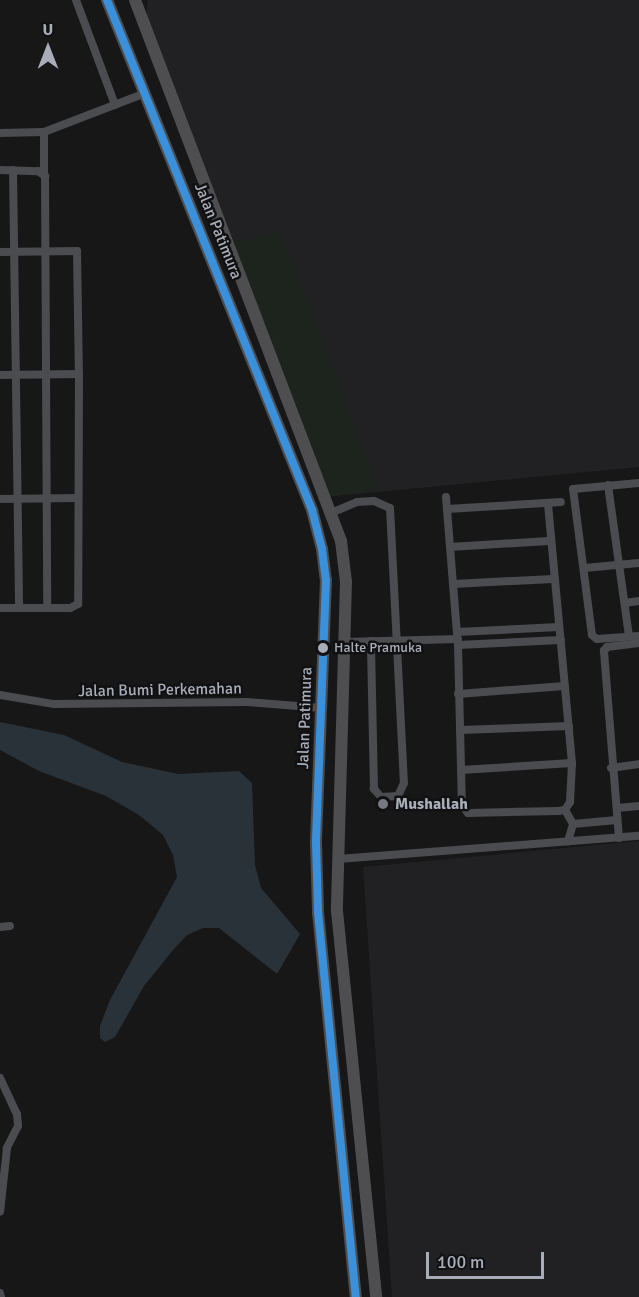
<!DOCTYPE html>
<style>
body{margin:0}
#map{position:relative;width:639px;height:1297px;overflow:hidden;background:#171717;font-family:Signika,sans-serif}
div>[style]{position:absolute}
.built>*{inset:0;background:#212123}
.green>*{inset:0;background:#1d241e}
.water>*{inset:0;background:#2a3239}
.minor>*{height:8px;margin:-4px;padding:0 4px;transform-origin:4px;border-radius:4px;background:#4b4c50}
.highway>*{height:12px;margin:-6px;padding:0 6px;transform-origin:6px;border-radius:6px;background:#4e4e51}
.bus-1>*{height:8px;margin:-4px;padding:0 4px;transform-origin:4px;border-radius:4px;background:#3a90db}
.dots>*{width:16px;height:16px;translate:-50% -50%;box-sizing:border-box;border:3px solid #111113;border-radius:50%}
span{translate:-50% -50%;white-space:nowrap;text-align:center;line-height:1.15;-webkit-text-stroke:5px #111113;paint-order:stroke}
.bus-label{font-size:14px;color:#a8adb8}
.left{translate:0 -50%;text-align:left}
.street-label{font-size:16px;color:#a8adb8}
.poi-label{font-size:16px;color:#a8adb8;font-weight:700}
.north{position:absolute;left:18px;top:18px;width:60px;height:60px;-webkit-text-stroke:4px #111113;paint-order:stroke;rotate:0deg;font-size:16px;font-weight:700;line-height:24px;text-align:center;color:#a8adb8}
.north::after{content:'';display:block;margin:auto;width:21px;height:27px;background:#a8adb8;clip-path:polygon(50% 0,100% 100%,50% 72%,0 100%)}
.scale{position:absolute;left:426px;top:1252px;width:118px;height:27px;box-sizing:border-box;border:3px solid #a8adb8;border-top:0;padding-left:8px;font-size:18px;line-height:21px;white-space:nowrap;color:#a8adb8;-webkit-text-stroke:4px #111113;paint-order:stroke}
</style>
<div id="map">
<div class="built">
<i style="clip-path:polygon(148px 0,639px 0,639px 467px,326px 497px,145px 23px)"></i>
<i style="clip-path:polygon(639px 841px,639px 1297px,392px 1297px,363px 867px)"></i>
</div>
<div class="green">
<i style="clip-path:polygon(281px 232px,314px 315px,378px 489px,327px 497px,231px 243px)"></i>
</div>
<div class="water">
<i style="clip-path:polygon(0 722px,64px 735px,122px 762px,178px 774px,239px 771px,252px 783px,255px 865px,261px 888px,300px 934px,277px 974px,219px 928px,203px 928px,187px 935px,173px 950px,144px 986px,115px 1037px,105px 1042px,100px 1038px,100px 1026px,110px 1000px,177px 877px,173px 855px,163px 835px,139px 815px,106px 796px,39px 771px,0 750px)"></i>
</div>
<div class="minor">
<i style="left:76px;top:0;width:112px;rotate:69.6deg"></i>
<i style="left:0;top:133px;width:44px;rotate:-1.3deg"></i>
<i style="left:44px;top:132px;width:106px;rotate:-21deg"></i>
<i style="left:0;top:170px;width:38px;rotate:2deg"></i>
<i style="left:38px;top:171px;width:9px;rotate:36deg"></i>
<i style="left:45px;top:176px;width:432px;rotate:89.7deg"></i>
<i style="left:13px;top:170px;width:437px;rotate:89.2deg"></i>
<i style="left:44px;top:174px;width:42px;rotate:-90deg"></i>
<i style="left:0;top:252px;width:77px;rotate:-0.7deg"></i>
<i style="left:77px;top:251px;width:123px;rotate:89.1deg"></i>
<i style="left:79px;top:374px;width:230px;rotate:90.2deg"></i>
<i style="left:78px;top:604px;width:9px;rotate:153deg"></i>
<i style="left:70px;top:608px;width:70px;rotate:180deg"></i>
<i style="left:0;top:375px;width:79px;rotate:-0.7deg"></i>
<i style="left:639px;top:483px;width:66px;rotate:174.8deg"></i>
<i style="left:573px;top:489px;width:147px;rotate:82.6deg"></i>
<i style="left:592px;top:635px;width:6px;rotate:39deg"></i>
<i style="left:597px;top:639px;width:42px;rotate:-4.1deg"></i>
<i style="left:608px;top:485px;width:152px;rotate:82.1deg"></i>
<i style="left:446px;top:497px;width:148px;rotate:85.4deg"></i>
<i style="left:458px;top:645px;width:161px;rotate:88.6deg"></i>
<i style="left:462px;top:806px;width:9px;rotate:49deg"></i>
<i style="left:468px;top:813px;width:90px;rotate:-1.3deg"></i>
<i style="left:558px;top:811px;width:7px;rotate:-8deg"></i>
<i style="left:565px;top:810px;width:9px;rotate:-58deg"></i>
<i style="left:570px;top:802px;width:39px;rotate:-87deg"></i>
<i style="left:572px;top:763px;width:261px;rotate:-95.3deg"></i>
<i style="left:0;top:499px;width:77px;rotate:-0.7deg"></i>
<i style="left:447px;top:509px;width:114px;rotate:-3.5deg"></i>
<i style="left:331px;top:513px;width:28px;rotate:-23deg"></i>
<i style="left:357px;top:502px;width:17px;rotate:-3deg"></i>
<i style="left:374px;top:501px;width:17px;rotate:24deg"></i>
<i style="left:390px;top:508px;width:275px;rotate:87.1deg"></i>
<i style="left:404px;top:783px;width:14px;rotate:115deg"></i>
<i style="left:398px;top:796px;width:17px;rotate:177deg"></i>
<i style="left:381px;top:797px;width:11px;rotate:-131deg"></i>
<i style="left:374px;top:789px;width:148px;rotate:-91.2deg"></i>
<i style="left:450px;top:547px;width:99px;rotate:-3.5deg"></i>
<i style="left:584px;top:568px;width:55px;rotate:-5.2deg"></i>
<i style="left:453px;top:584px;width:100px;rotate:-2.9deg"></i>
<i style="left:625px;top:603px;width:14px;rotate:-8deg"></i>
<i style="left:457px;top:632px;width:102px;rotate:-2.8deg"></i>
<i style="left:345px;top:642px;width:113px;rotate:-1.5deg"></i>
<i style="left:458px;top:645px;width:103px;rotate:-2.8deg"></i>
<i style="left:458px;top:694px;width:107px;rotate:-4.3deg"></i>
<i style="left:0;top:695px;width:55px;rotate:9.5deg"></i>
<i style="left:54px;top:704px;width:193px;rotate:-0.6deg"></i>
<i style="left:247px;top:702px;width:75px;rotate:4.6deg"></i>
<i style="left:460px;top:730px;width:109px;rotate:-2.1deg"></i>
<i style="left:611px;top:768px;width:28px;rotate:-8deg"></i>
<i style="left:461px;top:770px;width:111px;rotate:-3.6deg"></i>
<i style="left:617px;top:808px;width:22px;rotate:-5deg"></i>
<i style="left:565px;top:810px;width:16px;rotate:60deg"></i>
<i style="left:573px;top:824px;width:18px;rotate:106deg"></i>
<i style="left:573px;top:824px;width:44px;rotate:-5.2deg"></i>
<i style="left:619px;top:838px;width:188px;rotate:-94.6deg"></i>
<i style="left:604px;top:651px;width:5px;rotate:-53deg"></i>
<i style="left:607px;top:647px;width:32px;rotate:-7deg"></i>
<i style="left:338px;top:859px;width:302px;rotate:-4.4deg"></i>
<i style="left:0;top:927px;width:10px;rotate:-6deg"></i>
<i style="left:0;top:1078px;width:40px;rotate:65deg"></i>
<i style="left:17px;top:1114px;width:12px;rotate:85deg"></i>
<i style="left:18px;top:1126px;width:25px;rotate:117deg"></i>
<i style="left:7px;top:1148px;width:64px;rotate:96.2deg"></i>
<i style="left:0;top:1293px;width:4px;rotate:76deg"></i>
</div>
<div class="highway">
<i style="left:107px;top:0;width:550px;rotate:68.1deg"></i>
<i style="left:312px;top:510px;width:40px;rotate:75.6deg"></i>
<i style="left:322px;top:549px;width:31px;rotate:83deg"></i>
<i style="left:326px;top:580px;width:263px;rotate:92.2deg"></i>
<i style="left:316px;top:843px;width:69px;rotate:88.3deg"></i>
<i style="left:318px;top:912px;width:387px;rotate:84.4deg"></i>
<i style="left:135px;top:0;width:579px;rotate:69.15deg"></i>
<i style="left:341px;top:541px;width:41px;rotate:83deg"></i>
<i style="left:346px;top:582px;width:329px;rotate:91.6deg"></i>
<i style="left:337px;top:911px;width:388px;rotate:84.2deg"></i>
</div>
<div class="bus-1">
<i style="left:107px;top:0;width:550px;rotate:68.1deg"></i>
<i style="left:312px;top:510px;width:40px;rotate:75.6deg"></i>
<i style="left:322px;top:549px;width:31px;rotate:83deg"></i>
<i style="left:326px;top:580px;width:263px;rotate:92.2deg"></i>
<i style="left:316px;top:843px;width:69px;rotate:88.3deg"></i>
<i style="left:318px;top:912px;width:387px;rotate:84.4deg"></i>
</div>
<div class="dots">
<i style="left:323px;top:648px;background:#a8adb8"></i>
<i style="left:383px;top:804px;background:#757880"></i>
</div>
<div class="bus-label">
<span class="left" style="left:334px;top:648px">Halte Pramuka</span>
</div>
<div class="street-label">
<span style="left:218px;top:231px;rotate:68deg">Jalan Patimura</span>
<span style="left:160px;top:690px;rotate:-1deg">Jalan Bumi Perkemahan</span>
<span style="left:305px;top:718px;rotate:-88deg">Jalan Patimura</span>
</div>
<div class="poi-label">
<span class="left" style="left:395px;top:804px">Mushallah</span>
</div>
<div class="north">U</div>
<div class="scale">100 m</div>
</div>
